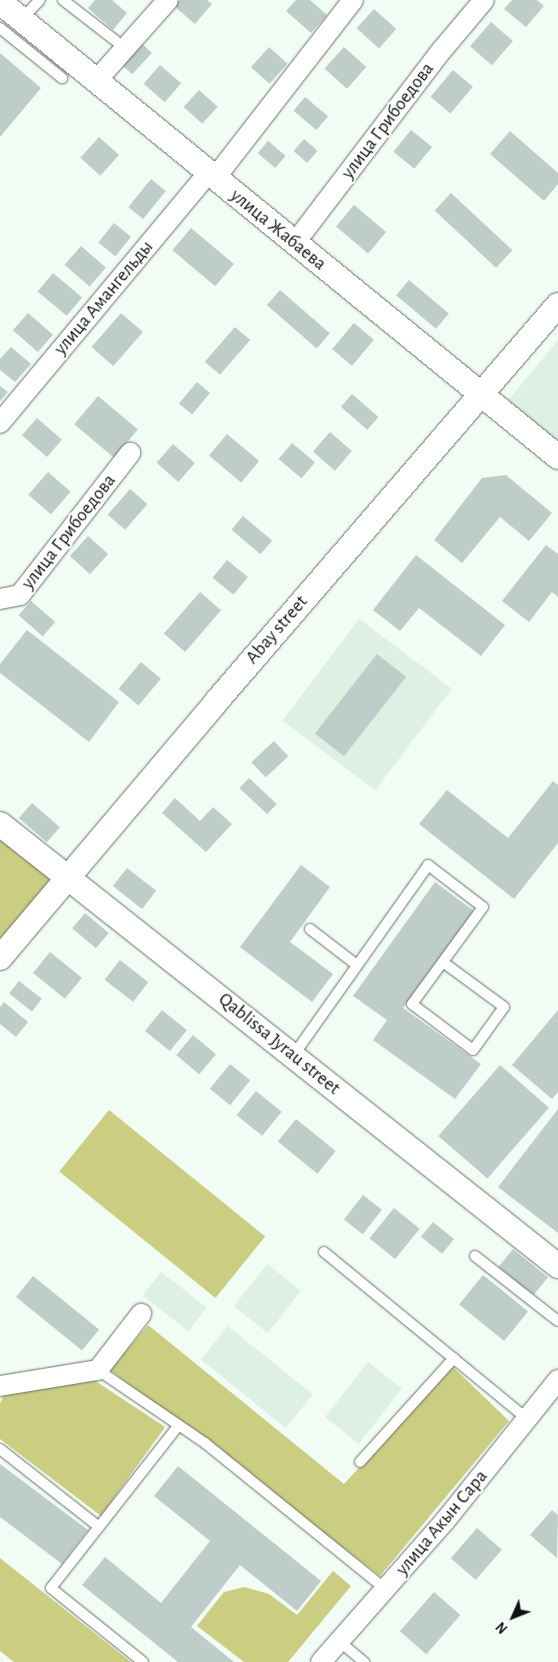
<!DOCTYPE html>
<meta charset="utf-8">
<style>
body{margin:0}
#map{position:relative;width:558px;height:1662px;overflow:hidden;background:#f0fcf4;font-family:"Alegreya Sans",sans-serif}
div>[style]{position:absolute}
.built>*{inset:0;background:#def0e4;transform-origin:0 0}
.green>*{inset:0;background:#cbcd80;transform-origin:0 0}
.building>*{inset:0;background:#bfcdca;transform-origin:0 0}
.roads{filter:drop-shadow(0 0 1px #656f68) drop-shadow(0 0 1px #656f68)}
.service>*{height:10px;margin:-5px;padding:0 5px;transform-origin:5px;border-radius:5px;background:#fff}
.minor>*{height:20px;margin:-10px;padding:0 10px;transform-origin:10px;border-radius:10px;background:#fff}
.tertiary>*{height:24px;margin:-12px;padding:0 12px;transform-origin:12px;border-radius:12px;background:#fff}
span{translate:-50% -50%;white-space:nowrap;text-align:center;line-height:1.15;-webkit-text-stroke:4px #fff;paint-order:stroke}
.street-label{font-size:19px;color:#0e110f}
.north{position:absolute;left:488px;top:1592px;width:50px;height:50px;-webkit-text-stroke:4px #fff;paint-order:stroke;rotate:226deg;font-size:14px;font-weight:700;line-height:20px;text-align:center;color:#0e110f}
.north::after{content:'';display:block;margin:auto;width:18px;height:22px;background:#0e110f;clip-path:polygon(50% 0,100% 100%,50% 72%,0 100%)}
</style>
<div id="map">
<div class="built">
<i style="clip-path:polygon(558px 340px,558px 446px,505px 404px)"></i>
<i style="left:359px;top:619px;width:116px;height:127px;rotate:37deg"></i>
<i style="left:267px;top:1264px;width:43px;height:54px;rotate:38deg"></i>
<i style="left:161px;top:1272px;width:58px;height:30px;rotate:38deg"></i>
<i style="left:228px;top:1326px;width:109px;height:43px;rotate:39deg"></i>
<i style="left:368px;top:1362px;width:43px;height:70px;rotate:38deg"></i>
</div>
<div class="green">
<i style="clip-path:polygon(0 833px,54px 875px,0 940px)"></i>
<i style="left:109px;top:1110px;width:201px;height:79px;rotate:39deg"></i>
<i style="clip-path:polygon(148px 1325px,344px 1484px,453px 1367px,509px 1421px,380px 1576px,110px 1370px)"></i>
<i style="clip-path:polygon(94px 1380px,165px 1427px,101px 1516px,0 1439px,0 1403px,4px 1395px)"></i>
<i style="clip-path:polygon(0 1558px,131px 1662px,14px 1662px,0 1651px)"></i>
<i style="clip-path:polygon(333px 1571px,351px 1586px,288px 1662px,244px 1662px,197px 1626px,224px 1592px,244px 1587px,269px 1594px,297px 1615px)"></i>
</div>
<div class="building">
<i style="clip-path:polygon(95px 0,112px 0,127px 13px,113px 30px,88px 8px)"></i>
<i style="clip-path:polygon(180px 0,207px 0,212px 4px,195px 24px,174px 6px)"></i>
<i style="clip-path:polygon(296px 0,310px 0,327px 15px,311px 33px,286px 11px)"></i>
<i style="clip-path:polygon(512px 0,537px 0,544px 6px,526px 27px,504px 9px)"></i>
<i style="left:374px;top:9px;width:30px;height:26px;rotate:42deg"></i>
<i style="left:491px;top:22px;width:29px;height:32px;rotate:41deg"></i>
<i style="left:138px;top:40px;width:19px;height:29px;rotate:43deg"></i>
<i style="left:269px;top:47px;width:25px;height:27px;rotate:42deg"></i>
<i style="left:344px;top:47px;width:30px;height:29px;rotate:42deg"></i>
<i style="clip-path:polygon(0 53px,41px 88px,0 137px)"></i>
<i style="left:160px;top:65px;width:28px;height:25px;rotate:41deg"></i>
<i style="left:453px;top:70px;width:26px;height:35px;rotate:40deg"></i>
<i style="left:199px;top:90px;width:25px;height:23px;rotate:42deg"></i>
<i style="left:305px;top:97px;width:30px;height:18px;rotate:40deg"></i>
<i style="left:411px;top:130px;width:27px;height:28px;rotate:39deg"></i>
<i style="clip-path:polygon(510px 131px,558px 173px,558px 184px,544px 201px,490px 154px)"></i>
<i style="left:99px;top:137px;width:27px;height:28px;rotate:42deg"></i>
<i style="left:304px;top:139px;width:18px;height:16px;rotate:41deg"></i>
<i style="left:268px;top:141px;width:23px;height:16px;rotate:40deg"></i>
<i style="left:151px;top:179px;width:19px;height:36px;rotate:39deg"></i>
<i style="left:451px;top:193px;width:84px;height:24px;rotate:43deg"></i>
<i style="left:354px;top:205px;width:42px;height:28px;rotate:40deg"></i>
<i style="left:114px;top:223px;width:22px;height:25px;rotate:39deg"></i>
<i style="left:191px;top:228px;width:56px;height:29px;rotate:40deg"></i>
<i style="left:81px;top:246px;width:33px;height:25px;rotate:41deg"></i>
<i style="left:53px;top:273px;width:38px;height:24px;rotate:40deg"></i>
<i style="left:409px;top:280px;width:52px;height:20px;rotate:40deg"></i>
<i style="left:280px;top:290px;width:66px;height:20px;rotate:41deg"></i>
<i style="left:28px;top:313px;width:33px;height:23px;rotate:41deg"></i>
<i style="left:121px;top:313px;width:29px;height:45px;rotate:41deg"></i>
<i style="left:354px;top:323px;width:26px;height:34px;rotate:40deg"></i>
<i style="left:235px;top:327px;width:20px;height:46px;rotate:41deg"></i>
<i style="clip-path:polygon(11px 347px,31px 364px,15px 382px,0 370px,0 359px)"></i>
<i style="left:197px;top:382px;width:17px;height:28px;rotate:40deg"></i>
<i style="clip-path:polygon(0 386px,8px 392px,0 401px)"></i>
<i style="left:352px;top:394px;width:35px;height:17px;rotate:41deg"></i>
<i style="left:98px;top:396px;width:52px;height:37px;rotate:40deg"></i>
<i style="left:37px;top:418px;width:33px;height:23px;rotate:41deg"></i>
<i style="left:330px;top:432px;width:29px;height:26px;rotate:41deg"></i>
<i style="left:227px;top:434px;width:42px;height:28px;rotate:40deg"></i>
<i style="left:292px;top:443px;width:30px;height:21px;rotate:40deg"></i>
<i style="left:173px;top:444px;width:29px;height:25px;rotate:41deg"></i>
<i style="left:48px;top:472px;width:30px;height:30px;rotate:41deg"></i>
<i style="clip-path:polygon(506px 475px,552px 513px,529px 541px,500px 517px,462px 563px,434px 540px,482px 478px)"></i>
<i style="left:130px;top:489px;width:23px;height:34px;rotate:41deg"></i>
<i style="left:243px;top:516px;width:38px;height:18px;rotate:40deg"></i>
<i style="left:88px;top:536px;width:27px;height:27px;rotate:42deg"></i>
<i style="clip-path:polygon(546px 545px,558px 554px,558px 597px,552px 592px,529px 622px,502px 601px)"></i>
<i style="clip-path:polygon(416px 555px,505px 625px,481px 656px,419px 608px,400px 631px,373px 610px)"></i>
<i style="left:227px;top:560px;width:27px;height:23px;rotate:39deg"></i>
<i style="left:200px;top:592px;width:28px;height:55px;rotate:41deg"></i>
<i style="left:31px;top:601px;width:32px;height:19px;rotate:41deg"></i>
<i style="clip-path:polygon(27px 630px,119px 702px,89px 742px,0 673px,0 664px)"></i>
<i style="left:377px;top:654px;width:37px;height:101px;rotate:38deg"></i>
<i style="left:141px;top:662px;width:26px;height:35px;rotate:40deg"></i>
<i style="left:274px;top:741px;width:21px;height:31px;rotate:47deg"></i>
<i style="left:249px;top:778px;width:38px;height:14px;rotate:43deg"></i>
<i style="clip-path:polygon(553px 781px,558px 785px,558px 843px,514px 899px,419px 824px,447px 790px,508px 838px)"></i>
<i style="clip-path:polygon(175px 798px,200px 821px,213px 807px,232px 824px,206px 852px,162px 813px)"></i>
<i style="left:32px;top:803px;width:37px;height:20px;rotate:41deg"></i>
<i style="clip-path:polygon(301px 865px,330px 887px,290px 942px,333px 974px,312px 1002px,240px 947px)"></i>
<i style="left:127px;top:868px;width:37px;height:23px;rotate:38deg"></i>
<i style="clip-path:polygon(435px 882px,474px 911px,403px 1008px,481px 1064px,455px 1099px,373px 1040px,387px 1020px,353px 996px)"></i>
<i style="left:85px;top:913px;width:31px;height:20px;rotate:40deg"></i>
<i style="left:50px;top:952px;width:41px;height:27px;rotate:39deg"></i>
<i style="left:120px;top:960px;width:36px;height:25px;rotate:38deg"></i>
<i style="left:19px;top:981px;width:29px;height:16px;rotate:38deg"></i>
<i style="clip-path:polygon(4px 1002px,28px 1022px,16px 1037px,0 1024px,0 1007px)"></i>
<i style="left:162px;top:1010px;width:32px;height:27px;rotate:39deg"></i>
<i style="clip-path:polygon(558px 1010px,558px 1092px,552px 1099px,512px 1065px)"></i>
<i style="left:193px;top:1035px;width:30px;height:26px;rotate:40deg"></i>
<i style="left:230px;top:1064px;width:26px;height:32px;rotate:39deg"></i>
<i style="left:500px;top:1065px;width:65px;height:94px;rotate:41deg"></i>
<i style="left:256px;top:1091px;width:33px;height:31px;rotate:39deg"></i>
<i style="clip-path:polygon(558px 1109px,558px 1233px,498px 1187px)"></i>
<i style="left:296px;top:1119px;width:51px;height:29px;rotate:39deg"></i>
<i style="left:363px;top:1195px;width:24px;height:31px;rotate:38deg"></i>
<i style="left:394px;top:1208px;width:33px;height:39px;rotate:39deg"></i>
<i style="left:433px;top:1222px;width:27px;height:19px;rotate:39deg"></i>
<i style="left:513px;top:1249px;width:45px;height:23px;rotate:39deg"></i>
<i style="left:483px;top:1275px;width:58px;height:38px;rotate:39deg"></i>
<i style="left:33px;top:1276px;width:85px;height:27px;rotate:39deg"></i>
<i style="clip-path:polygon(0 1464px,88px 1530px,62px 1564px,0 1517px)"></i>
<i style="clip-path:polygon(178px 1466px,321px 1581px,297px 1611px,240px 1565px,191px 1627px,234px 1662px,178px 1662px,82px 1585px,105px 1557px,161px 1603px,210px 1541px,154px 1496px)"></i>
<i style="clip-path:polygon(552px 1510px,558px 1515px,557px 1558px,530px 1535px)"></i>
<i style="left:477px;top:1528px;width:33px;height:40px;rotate:41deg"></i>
<i style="left:434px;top:1592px;width:35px;height:52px;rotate:41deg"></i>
</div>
<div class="roads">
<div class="service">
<i style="left:63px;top:0;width:67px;rotate:37.7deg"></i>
<i style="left:22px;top:19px;width:26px;rotate:-47deg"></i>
<i style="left:0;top:28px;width:80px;rotate:38.9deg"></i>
<i style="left:310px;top:929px;width:59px;rotate:37.5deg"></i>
<i style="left:293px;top:1056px;width:234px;rotate:-54.7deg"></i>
<i style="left:428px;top:865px;width:69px;rotate:37.4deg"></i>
<i style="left:483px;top:907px;width:120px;rotate:126.2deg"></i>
<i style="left:412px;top:1004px;width:76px;rotate:37deg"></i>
<i style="left:473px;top:1050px;width:53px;rotate:-54.2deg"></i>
<i style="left:504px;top:1007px;width:76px;rotate:-143.6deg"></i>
<i style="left:324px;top:1252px;width:263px;rotate:39.4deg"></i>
<i style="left:475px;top:1256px;width:105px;rotate:38.1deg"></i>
<i style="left:98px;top:1370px;width:130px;rotate:34.3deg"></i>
<i style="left:205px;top:1443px;width:232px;rotate:39deg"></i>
<i style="left:0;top:1449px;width:126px;rotate:38.2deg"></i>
<i style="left:360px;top:1462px;width:140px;rotate:-47.9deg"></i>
<i style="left:339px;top:1641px;width:33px;rotate:40deg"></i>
<i style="left:143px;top:1662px;width:118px;rotate:-141.2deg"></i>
<i style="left:51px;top:1588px;width:207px;rotate:-51.9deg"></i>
</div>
<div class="minor">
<i style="left:96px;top:81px;width:108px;rotate:-48.4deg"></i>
<i style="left:215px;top:178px;width:225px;rotate:-52.2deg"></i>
<i style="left:294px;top:244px;width:244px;rotate:-52.7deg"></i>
<i style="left:442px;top:50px;width:65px;rotate:-50deg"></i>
<i style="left:0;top:423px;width:325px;rotate:-50.2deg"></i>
<i style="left:0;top:599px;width:20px;rotate:-11deg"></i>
<i style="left:20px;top:595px;width:180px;rotate:-52.2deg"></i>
<i style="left:0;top:1386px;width:99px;rotate:-9.3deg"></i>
<i style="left:98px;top:1370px;width:71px;rotate:-52.5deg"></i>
<i style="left:321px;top:1662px;width:188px;rotate:-48.7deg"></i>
<i style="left:445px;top:1521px;width:181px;rotate:-51.3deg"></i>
</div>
<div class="tertiary">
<i style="left:0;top:2px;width:720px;rotate:39.19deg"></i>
<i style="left:0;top:824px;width:712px;rotate:38.38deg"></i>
<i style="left:0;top:958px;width:335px;rotate:-49.8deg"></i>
<i style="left:216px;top:702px;width:524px;rotate:-49.26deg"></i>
</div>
</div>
<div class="street-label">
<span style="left:388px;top:121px;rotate:-53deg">улица Грибоедова</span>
<span style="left:278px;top:230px;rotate:39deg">улица Жабаева</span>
<span style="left:104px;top:298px;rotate:-50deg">улица Амангельды</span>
<span style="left:69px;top:532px;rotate:-52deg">улица Грибоедова</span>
<span style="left:277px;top:630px;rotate:-49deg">Abay street</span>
<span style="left:279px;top:1044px;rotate:39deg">Qablissa Jyrau street</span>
<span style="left:442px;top:1523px;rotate:-50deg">улица Акын Сара</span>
</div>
<div class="north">N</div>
</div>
